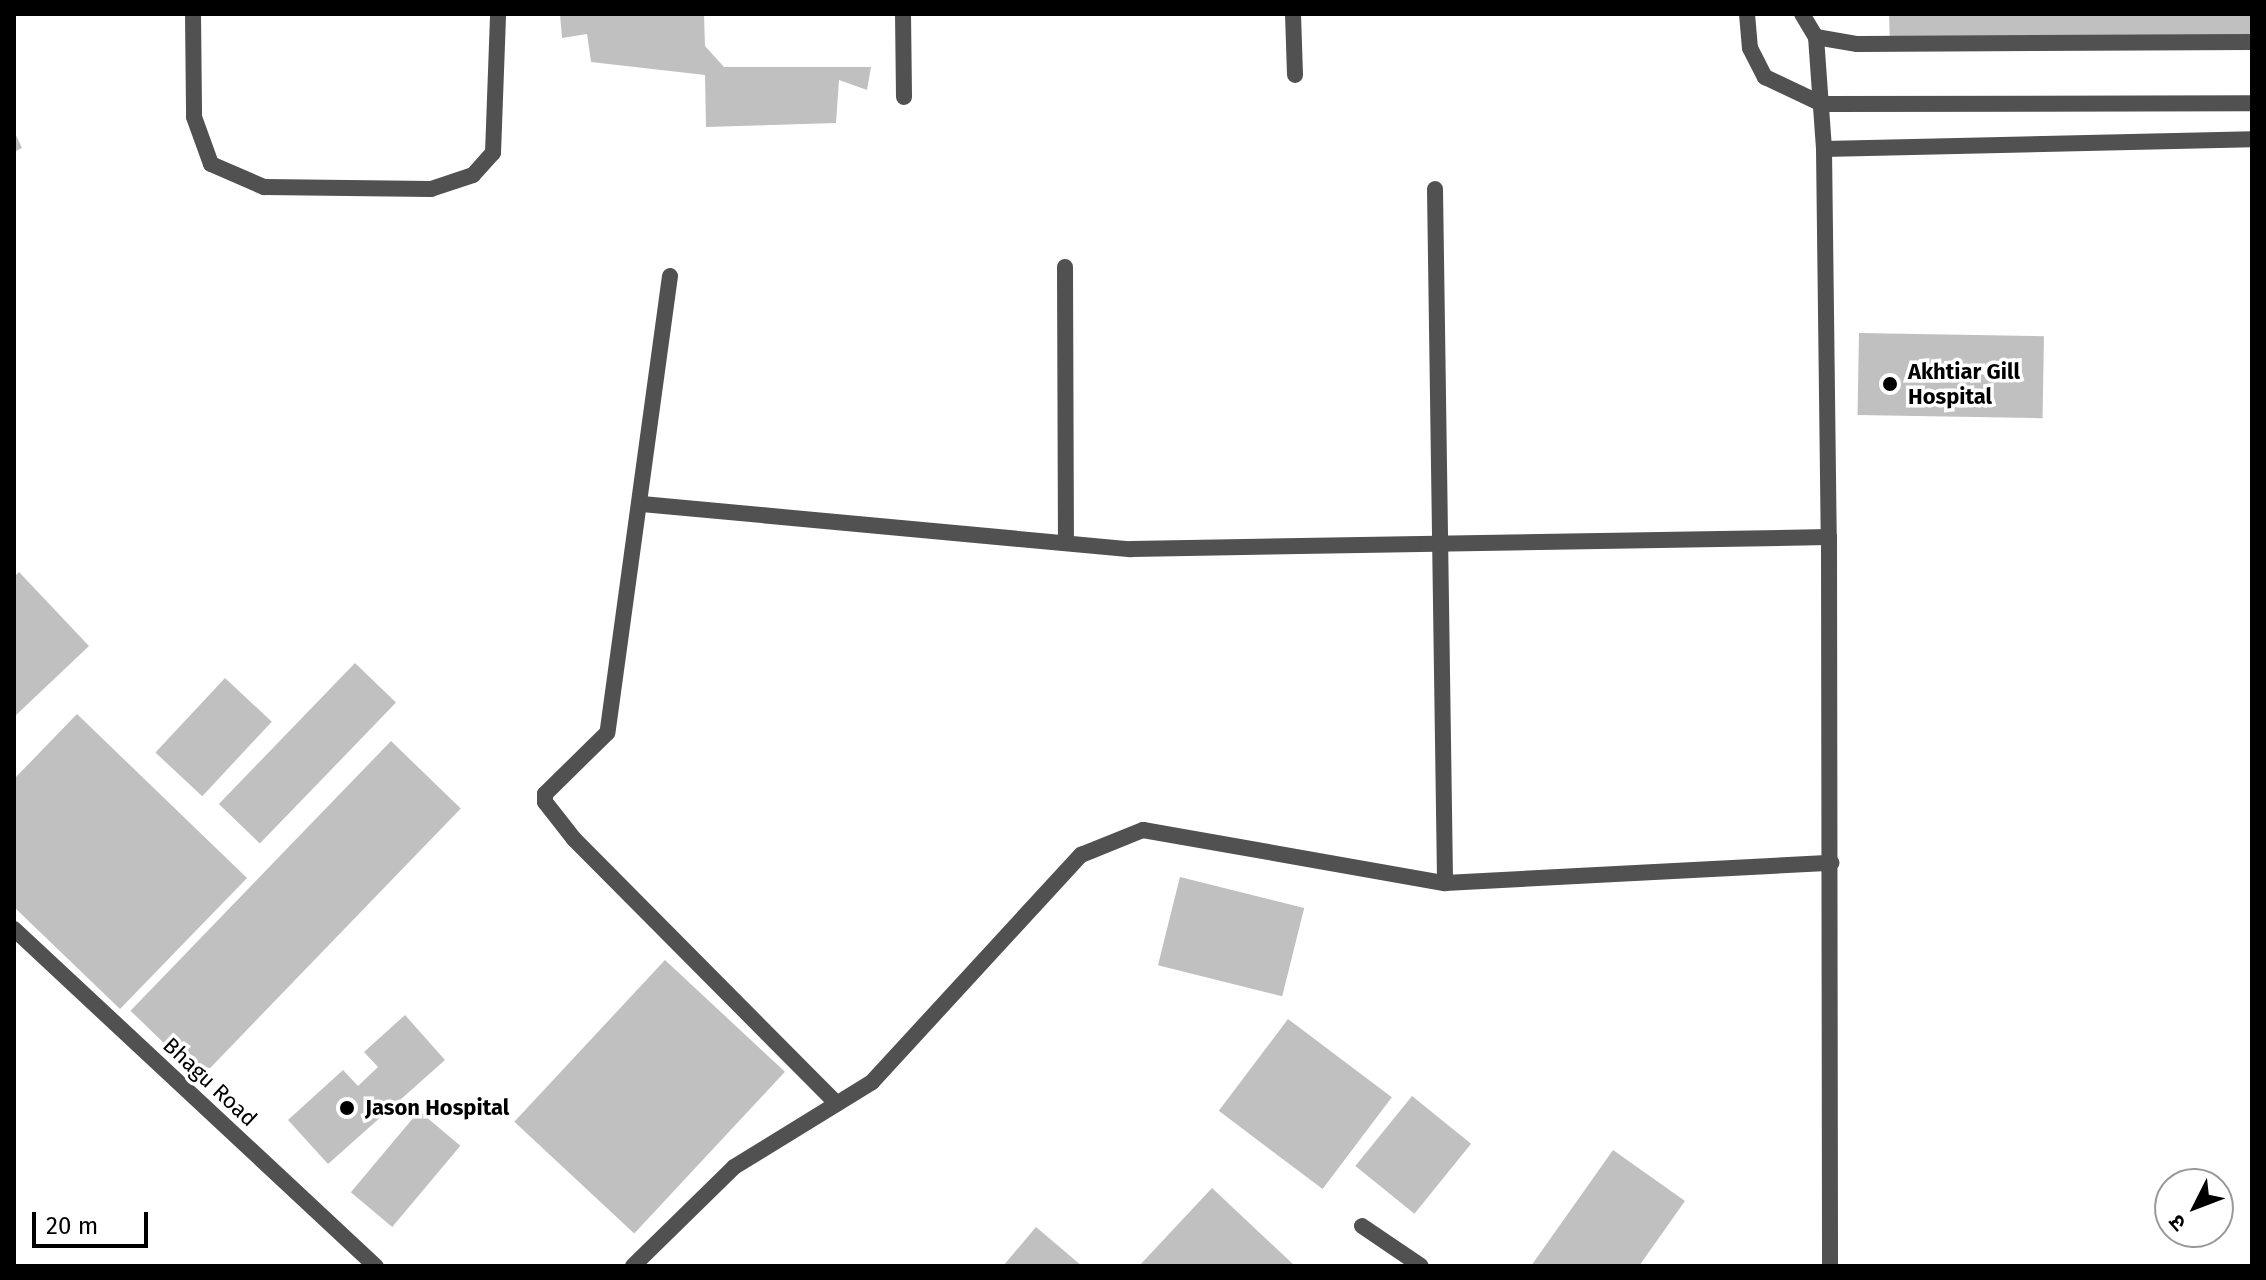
<!DOCTYPE html>
<meta charset="utf-8">
<style>
body{margin:0}
#map{position:relative;width:2266px;height:1280px;overflow:hidden;background:#fff;font-family:"Fira Sans","Noto Sans Devanagari",sans-serif}
div>[style]{position:absolute}
.building>*{inset:0;background:#c0c0c0;transform-origin:0 0}
.minor>*{height:16px;margin:-8px;padding:0 8px;transform-origin:8px;border-radius:8px;background:#515151}
.tertiary>*{height:16px;margin:-8px;padding:0 8px;transform-origin:8px;border-radius:8px;background:#515151}
.dots>*{width:22px;height:22px;translate:-50% -50%;box-sizing:border-box;border:4px solid #fff;border-radius:50%}
span{translate:-50% -50%;white-space:nowrap;text-align:center;line-height:1.15;-webkit-text-stroke:7px #fff;paint-order:stroke}
.poi-label{font-size:22px;color:#000;font-weight:700}
.left{translate:0 -50%;text-align:left}
.street-label{font-size:22px;color:#000}
.frame{position:absolute;inset:0;border:16px solid #000;pointer-events:none}
.north{position:absolute;left:2154px;top:1168px;width:80px;height:80px;box-sizing:border-box;background:#fff;border:2px solid #999;border-radius:50%;rotate:228deg;font-size:22px;font-weight:700;line-height:32px;text-align:center;color:#000}
.north::after{content:'';display:block;margin:auto;width:28px;height:36px;background:#000;clip-path:polygon(50% 0,100% 100%,50% 72%,0 100%)}
.scale{position:absolute;left:32px;top:1212px;width:116px;height:36px;box-sizing:border-box;border:4px solid #000;border-top:0;padding-left:10px;font-size:24px;line-height:28px;white-space:nowrap;color:#000;-webkit-text-stroke:6px #fff;paint-order:stroke}
</style>
<div id="map">
<div class="building">
<i style="clip-path:polygon(560px 14px,704px 14px,705px 46px,724px 67px,871px 67px,867px 90px,839px 80px,836px 123px,706px 127px,705px 75px,591px 62px,587px 34px,562px 38px)"></i>
<i style="clip-path:polygon(1889px 14px,2252px 14px,2252px 37px,1890px 44px)"></i>
<i style="clip-path:polygon(14px 131px,22px 148px,14px 152px)"></i>
<i style="left:1859px;top:333px;width:185px;height:82px;rotate:1deg"></i>
<i style="clip-path:polygon(19px 572px,89px 646px,14px 717px,14px 577px)"></i>
<i style="left:355px;top:663px;width:57px;height:196px;rotate:44deg"></i>
<i style="left:225px;top:678px;width:64px;height:102px;rotate:43deg"></i>
<i style="clip-path:polygon(77px 714px,247px 878px,120px 1009px,14px 907px,14px 779px)"></i>
<i style="left:391px;top:741px;width:97px;height:375px;rotate:44deg"></i>
<i style="left:1180px;top:877px;width:128px;height:91px;rotate:14deg"></i>
<i style="left:665px;top:960px;width:164px;height:221px;rotate:43deg"></i>
<i style="clip-path:polygon(405px 1015px,445px 1060px,328px 1164px,288px 1120px,343px 1070px,358px 1086px,378px 1067px,364px 1052px)"></i>
<i style="left:1288px;top:1019px;width:130px;height:115px;rotate:37deg"></i>
<i style="left:1412px;top:1096px;width:76px;height:90px;rotate:39deg"></i>
<i style="left:419px;top:1111px;width:54px;height:106px;rotate:40deg"></i>
<i style="clip-path:polygon(1613px 1150px,1685px 1201px,1639px 1266px,1531px 1266px)"></i>
<i style="clip-path:polygon(1212px 1188px,1295px 1266px,1139px 1266px)"></i>
<i style="clip-path:polygon(1036px 1227px,1082px 1266px,1003px 1266px)"></i>
</div>
<div class="minor">
<i style="left:193px;top:14px;width:103px;rotate:89.4deg"></i>
<i style="left:194px;top:117px;width:50px;rotate:70.1deg"></i>
<i style="left:211px;top:164px;width:58px;rotate:23.5deg"></i>
<i style="left:264px;top:187px;width:167px;rotate:0.7deg"></i>
<i style="left:431px;top:189px;width:44px;rotate:-18.4deg"></i>
<i style="left:473px;top:175px;width:30px;rotate:-48deg"></i>
<i style="left:493px;top:153px;width:139px;rotate:-87.9deg"></i>
<i style="left:903px;top:14px;width:83px;rotate:89.3deg"></i>
<i style="left:1293px;top:14px;width:61px;rotate:88.1deg"></i>
<i style="left:1747px;top:14px;width:34px;rotate:85deg"></i>
<i style="left:1750px;top:48px;width:33px;rotate:63deg"></i>
<i style="left:1765px;top:77px;width:63px;rotate:25.3deg"></i>
<i style="left:1822px;top:104px;width:430px;rotate:-0.1deg"></i>
<i style="left:1802px;top:14px;width:27px;rotate:59deg"></i>
<i style="left:1816px;top:37px;width:42px;rotate:9.7deg"></i>
<i style="left:1857px;top:44px;width:395px;rotate:-0.3deg"></i>
<i style="left:1816px;top:37px;width:112px;rotate:85.9deg"></i>
<i style="left:1824px;top:149px;width:388px;rotate:89.3deg"></i>
<i style="left:1829px;top:537px;width:729px;rotate:89.92deg"></i>
<i style="left:1824px;top:149px;width:428px;rotate:-1.3deg"></i>
<i style="left:1435px;top:189px;width:694px;rotate:89.17deg"></i>
<i style="left:1065px;top:267px;width:276px;rotate:89.8deg"></i>
<i style="left:670px;top:276px;width:461px;rotate:97.8deg"></i>
<i style="left:607px;top:733px;width:87px;rotate:135.5deg"></i>
<i style="left:545px;top:794px;width:8px;rotate:90deg"></i>
<i style="left:545px;top:802px;width:47px;rotate:51.9deg"></i>
<i style="left:574px;top:839px;width:373px;rotate:45.2deg"></i>
<i style="left:642px;top:504px;width:491px;rotate:5.3deg"></i>
<i style="left:1131px;top:549px;width:698px;rotate:-0.98deg"></i>
<i style="left:1362px;top:1226px;width:71px;rotate:34.1deg"></i>
<i style="left:633px;top:1266px;width:141px;rotate:-44.4deg"></i>
<i style="left:734px;top:1167px;width:162px;rotate:-31.6deg"></i>
<i style="left:872px;top:1082px;width:309px;rotate:-47.4deg"></i>
<i style="left:1081px;top:855px;width:67px;rotate:-22deg"></i>
<i style="left:1143px;top:830px;width:307px;rotate:10deg"></i>
<i style="left:1445px;top:883px;width:387px;rotate:-3deg"></i>
</div>
<div class="tertiary">
<i style="left:14px;top:929px;width:495px;rotate:43deg"></i>
</div>
<div class="dots">
<i style="left:1890px;top:384px;background:#000"></i>
<i style="left:347px;top:1108px;background:#000"></i>
</div>
<div class="poi-label">
<span class="left" style="left:1908px;top:384px">Akhtiar Gill<br>Hospital</span>
<span class="left" style="left:365px;top:1108px">Jason Hospital</span>
</div>
<div class="street-label">
<span style="left:210px;top:1082px;rotate:43deg">Bhagu Road</span>
</div>
<div class="frame"></div>
<div class="north">उ</div>
<div class="scale">20 m</div>
</div>
